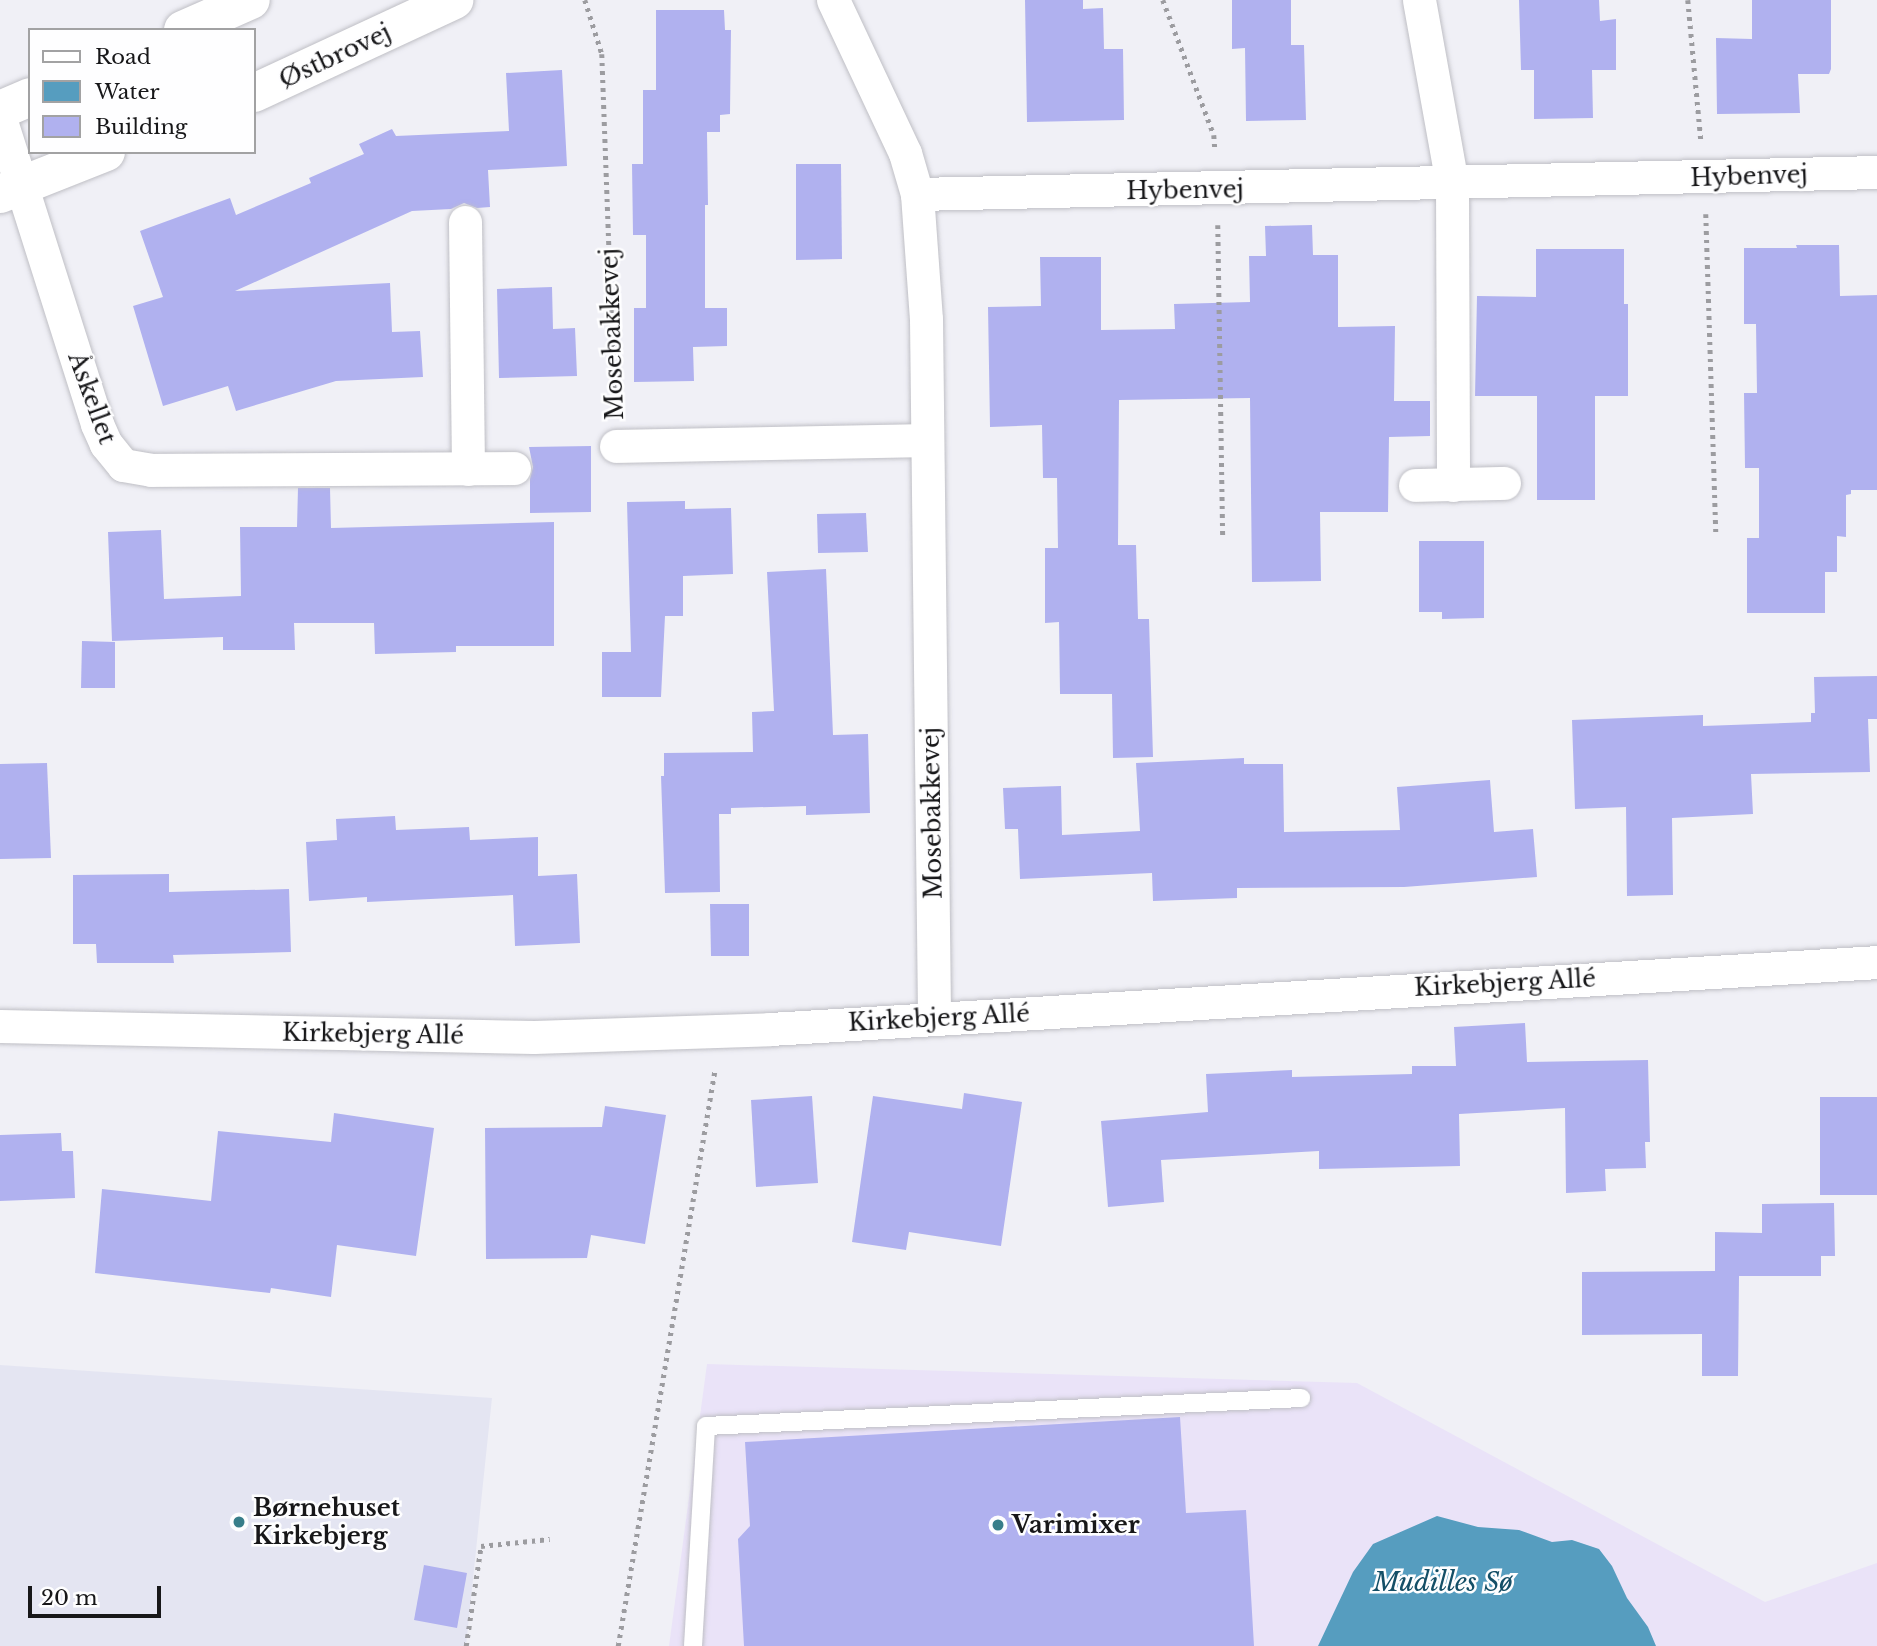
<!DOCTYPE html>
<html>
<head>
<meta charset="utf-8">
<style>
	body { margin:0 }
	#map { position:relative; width:1877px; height:1646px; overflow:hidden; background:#f0f0f6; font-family:"Libre Baskerville",serif }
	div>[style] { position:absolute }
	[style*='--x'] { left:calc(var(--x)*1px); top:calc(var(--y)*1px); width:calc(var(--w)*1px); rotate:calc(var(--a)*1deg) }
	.industrial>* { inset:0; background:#eae3f8 }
	.built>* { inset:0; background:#e4e5f2 }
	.water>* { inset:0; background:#569dbf }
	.building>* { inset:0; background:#b0b1ef }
	.path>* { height:4.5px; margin-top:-2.25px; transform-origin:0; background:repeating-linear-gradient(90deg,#9c9ca0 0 3.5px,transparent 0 8.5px) }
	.roads { filter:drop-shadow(0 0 2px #bfbfc5) drop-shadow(0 0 2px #bfbfc5) }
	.service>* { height:18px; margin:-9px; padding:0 9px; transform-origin:9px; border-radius:9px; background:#fff }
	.minor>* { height:33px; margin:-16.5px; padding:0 16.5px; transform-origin:16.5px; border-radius:16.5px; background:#fff }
	.tertiary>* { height:38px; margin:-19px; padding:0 19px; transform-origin:19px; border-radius:19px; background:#fff }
	.dots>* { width:19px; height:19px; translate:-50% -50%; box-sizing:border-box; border:4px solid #fefeff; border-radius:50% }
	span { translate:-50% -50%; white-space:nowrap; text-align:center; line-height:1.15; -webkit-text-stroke:5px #fefeff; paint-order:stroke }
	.street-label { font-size:24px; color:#171719 }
	.poi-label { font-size:24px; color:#171719; font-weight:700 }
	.left { translate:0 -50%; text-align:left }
	.water-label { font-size:26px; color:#144f67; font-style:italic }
	.legend { position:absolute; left:28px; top:28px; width:228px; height:126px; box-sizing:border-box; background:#fefeff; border:2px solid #a2a2a3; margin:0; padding:9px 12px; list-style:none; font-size:21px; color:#171719 }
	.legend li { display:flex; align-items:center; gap:14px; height:35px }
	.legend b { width:35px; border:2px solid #a2a2a3 }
	.scale { position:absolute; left:28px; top:1586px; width:133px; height:32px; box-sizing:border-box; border:4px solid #171719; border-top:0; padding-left:9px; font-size:21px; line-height:24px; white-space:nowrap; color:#171719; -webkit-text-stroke:5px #fefeff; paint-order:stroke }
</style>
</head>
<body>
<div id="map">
	<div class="industrial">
		<div style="clip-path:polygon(707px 1364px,1357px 1383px,1765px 1602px,1877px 1563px,1877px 1646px,669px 1646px)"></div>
	</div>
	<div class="built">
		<div style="clip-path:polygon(0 1365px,492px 1398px,466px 1646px,0 1646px)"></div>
	</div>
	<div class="water">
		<div style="clip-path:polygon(1437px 1516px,1478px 1527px,1519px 1530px,1552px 1542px,1572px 1540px,1599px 1549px,1612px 1566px,1627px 1598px,1648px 1627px,1656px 1646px,1318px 1646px,1353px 1572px,1373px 1544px)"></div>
	</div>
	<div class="building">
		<div style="clip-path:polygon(1025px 0,1083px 0,1083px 9px,1103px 8px,1104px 49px,1123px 49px,1124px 120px,1027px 122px)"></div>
		<div style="clip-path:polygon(1232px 0,1291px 0,1291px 45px,1304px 45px,1306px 120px,1246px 121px,1245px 48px,1232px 49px)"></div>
		<div style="clip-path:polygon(1519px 0,1599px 0,1600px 21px,1616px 19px,1616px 70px,1592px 70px,1593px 118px,1534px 119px,1534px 70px,1521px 70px)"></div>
		<div style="clip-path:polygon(1752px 0,1831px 0,1831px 69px,1829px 74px,1798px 74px,1800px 113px,1717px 114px,1716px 38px,1752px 39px)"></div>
		<div style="clip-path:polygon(656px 10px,724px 10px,725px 30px,731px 30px,730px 114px,720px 115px,720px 132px,707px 132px,708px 205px,705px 205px,705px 308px,727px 308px,727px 346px,693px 347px,694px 381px,634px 382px,634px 308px,646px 308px,646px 235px,633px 235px,632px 164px,643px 164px,643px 90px,656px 90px)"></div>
		<div style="clip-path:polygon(562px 70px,567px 166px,488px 170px,490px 207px,477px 208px,464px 203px,451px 209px,412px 211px,235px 291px,390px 283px,392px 332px,420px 331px,423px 377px,336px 381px,236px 411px,228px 386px,163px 406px,133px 306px,163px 297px,140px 231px,230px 198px,236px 215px,311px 183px,309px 178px,364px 154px,359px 144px,392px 129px,396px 136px,509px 131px,506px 73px)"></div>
		<div style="clip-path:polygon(796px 164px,841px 164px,842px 259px,796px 260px)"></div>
		<div style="clip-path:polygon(1312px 225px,1313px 255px,1338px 255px,1338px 327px,1395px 326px,1394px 401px,1430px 401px,1430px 436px,1389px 437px,1388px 512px,1320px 512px,1321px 581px,1252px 582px,1250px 398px,1119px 400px,1118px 545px,1136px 545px,1138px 619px,1149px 619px,1153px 757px,1113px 758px,1112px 694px,1060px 694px,1059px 622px,1045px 623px,1045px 548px,1058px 548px,1057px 478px,1043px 478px,1042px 425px,990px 427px,988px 307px,1041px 306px,1040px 257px,1101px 257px,1101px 330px,1175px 329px,1174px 304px,1250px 302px,1249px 256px,1266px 256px,1265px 226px)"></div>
		<div style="clip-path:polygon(1796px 245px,1839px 245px,1840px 296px,1877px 295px,1877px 490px,1851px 490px,1851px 494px,1846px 495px,1846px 537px,1837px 536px,1837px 572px,1825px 572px,1825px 613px,1747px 613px,1747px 538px,1759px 538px,1759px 468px,1745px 468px,1744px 393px,1757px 393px,1756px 324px,1744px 324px,1744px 248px,1797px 248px)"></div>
		<div style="clip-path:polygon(1536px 249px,1624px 249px,1624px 304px,1628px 304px,1628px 396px,1595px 396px,1595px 500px,1537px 500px,1537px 396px,1475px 396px,1477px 296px,1536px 297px)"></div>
		<div style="clip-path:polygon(552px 287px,553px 329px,575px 328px,577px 376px,499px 378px,497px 289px)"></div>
		<div style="clip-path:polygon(591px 446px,591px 512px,530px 513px,530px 479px,533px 467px,529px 447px)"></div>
		<div style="clip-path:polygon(298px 488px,330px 488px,331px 528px,554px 522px,554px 646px,456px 646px,456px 652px,375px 654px,374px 623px,294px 623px,295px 650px,223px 650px,223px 637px,112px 641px,108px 532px,161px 530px,164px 599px,241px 596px,240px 527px,297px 527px)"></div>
		<div style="clip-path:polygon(685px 501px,685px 509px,731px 508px,733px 574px,683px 576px,683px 616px,665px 616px,661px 697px,602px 697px,602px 652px,631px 652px,627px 502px)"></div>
		<div style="clip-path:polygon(866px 513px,868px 552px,818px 553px,817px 514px)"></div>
		<div style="clip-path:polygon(1419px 541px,1484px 541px,1484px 618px,1442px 619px,1442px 612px,1419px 612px)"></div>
		<div style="clip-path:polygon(826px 569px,833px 735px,868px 734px,870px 813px,806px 815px,806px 806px,731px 808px,731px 814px,719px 814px,720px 892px,665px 893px,661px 776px,664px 776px,664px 753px,753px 752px,752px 712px,774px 711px,767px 572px)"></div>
		<div style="clip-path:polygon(82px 641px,115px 642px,115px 688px,81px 688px)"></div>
		<div style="clip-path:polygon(1877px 676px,1877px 719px,1868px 719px,1870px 772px,1751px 774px,1753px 814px,1672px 818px,1673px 895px,1627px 896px,1626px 807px,1575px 809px,1572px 720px,1703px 715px,1703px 726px,1811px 722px,1811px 713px,1815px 713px,1814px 677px)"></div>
		<div style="clip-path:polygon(1244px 758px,1244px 764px,1283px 764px,1284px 832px,1400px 830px,1397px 787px,1490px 780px,1494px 832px,1533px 829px,1537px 877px,1404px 887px,1237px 888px,1237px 898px,1153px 901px,1152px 873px,1020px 879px,1018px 829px,1005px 829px,1003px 788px,1061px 786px,1062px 835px,1140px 831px,1136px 763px)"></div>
		<div style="clip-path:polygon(47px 763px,51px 858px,0 859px,0 764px)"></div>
		<div style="clip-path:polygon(395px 816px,396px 830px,469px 827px,470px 840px,538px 837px,538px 876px,577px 874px,580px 943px,515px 946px,513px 895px,367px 902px,367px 897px,309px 901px,306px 842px,337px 840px,336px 819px)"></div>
		<div style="clip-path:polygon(169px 874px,169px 892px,289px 889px,291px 952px,173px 955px,174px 963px,97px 963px,96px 944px,73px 944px,73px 875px)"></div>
		<div style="clip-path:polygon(710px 904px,749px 904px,749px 956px,711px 956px)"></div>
		<div style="clip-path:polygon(1525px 1023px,1527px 1062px,1648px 1060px,1650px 1142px,1645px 1142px,1646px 1168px,1605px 1169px,1606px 1191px,1566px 1193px,1565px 1108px,1459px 1114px,1460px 1166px,1319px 1169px,1319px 1151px,1161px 1160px,1164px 1202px,1108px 1207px,1101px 1121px,1208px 1112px,1206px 1074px,1292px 1070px,1292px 1077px,1412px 1074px,1412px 1066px,1456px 1066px,1454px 1027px)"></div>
		<div style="clip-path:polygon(964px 1093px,1022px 1102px,1001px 1246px,909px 1232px,906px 1250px,852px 1242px,873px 1096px,962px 1109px)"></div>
		<div style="clip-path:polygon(812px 1096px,818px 1183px,756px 1187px,751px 1100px)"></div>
		<div style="clip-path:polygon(1820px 1097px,1877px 1097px,1877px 1195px,1820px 1195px)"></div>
		<div style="clip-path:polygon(605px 1106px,666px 1115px,645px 1244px,591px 1235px,587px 1258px,486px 1259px,485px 1128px,602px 1127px)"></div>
		<div style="clip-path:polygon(334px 1113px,434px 1128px,416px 1256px,337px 1245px,331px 1297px,271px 1288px,270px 1293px,95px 1273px,102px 1189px,211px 1201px,218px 1131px,331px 1142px)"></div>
		<div style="clip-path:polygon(61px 1133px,62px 1151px,73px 1151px,75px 1198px,0 1201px,0 1135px)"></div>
		<div style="clip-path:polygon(1834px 1203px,1835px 1256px,1821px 1256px,1821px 1276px,1739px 1276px,1738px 1376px,1702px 1376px,1702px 1334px,1582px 1335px,1582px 1272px,1715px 1271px,1715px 1232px,1762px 1233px,1762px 1204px)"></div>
		<div style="clip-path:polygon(1180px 1417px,1186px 1513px,1246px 1510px,1254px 1646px,744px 1646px,738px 1539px,750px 1526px,745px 1442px)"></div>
		<div style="clip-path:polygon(424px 1565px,467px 1573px,457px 1628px,414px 1620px)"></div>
	</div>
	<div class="path">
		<div style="--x:585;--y:0;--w:57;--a:72.5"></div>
		<div style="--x:602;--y:54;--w:352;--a:87.9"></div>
		<div style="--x:1163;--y:0;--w:144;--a:69.3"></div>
		<div style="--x:1214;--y:135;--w:15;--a:86"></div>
		<div style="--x:1688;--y:0;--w:140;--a:84.7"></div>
		<div style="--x:1706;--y:214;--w:318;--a:88.2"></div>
		<div style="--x:1218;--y:225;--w:314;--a:89.1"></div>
		<div style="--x:466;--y:1646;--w:101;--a:-81.5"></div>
		<div style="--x:481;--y:1546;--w:69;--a:-5.8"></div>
		<div style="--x:618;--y:1646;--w:585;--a:-80.46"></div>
	</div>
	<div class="roads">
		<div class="service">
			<div style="--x:693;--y:1646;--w:220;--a:-86.6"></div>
			<div style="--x:706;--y:1426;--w:596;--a:-2.69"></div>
		</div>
		<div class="minor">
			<div style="--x:833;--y:0;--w:169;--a:64.8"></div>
			<div style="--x:905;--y:153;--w:43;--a:73.7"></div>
			<div style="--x:917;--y:194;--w:125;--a:85.9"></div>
			<div style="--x:926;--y:319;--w:698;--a:89.34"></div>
			<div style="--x:1419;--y:0;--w:186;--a:79.8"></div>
			<div style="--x:1452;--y:183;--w:302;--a:89.8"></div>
			<div style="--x:0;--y:118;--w:321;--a:72.4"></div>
			<div style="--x:97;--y:424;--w:22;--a:66"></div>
			<div style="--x:106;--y:444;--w:27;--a:51"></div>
			<div style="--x:123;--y:465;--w:28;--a:10"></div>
			<div style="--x:151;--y:470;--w:363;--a:-0.3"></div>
			<div style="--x:917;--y:194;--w:960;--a:-1.31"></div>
			<div style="--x:465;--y:222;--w:247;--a:89.3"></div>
			<div style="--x:616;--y:446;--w:310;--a:-1.1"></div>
			<div style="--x:1415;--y:485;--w:89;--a:-1.3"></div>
			<div style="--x:0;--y:1026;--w:534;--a:1.18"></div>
			<div style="--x:534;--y:1037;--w:236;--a:-1.9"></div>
			<div style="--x:770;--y:1029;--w:1109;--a:-3.46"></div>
		</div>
		<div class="tertiary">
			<div style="--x:183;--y:30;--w:74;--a:-23.8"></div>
			<div style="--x:254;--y:93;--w:221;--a:-24.9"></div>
			<div style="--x:0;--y:110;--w:33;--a:-23"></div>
			<div style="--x:0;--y:194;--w:114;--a:-21.6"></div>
		</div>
	</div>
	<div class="dots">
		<div style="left:239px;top:1522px;background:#387e8a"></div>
		<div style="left:998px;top:1525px;background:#387e8a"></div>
	</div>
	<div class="street-label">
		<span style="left:335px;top:56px;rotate:-25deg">Østbrovej</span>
		<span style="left:1749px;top:176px;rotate:-2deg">Hybenvej</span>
		<span style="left:1185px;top:190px;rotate:-1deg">Hybenvej</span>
		<span style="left:612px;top:334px;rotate:-92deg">Mosebakkevej</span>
		<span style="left:92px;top:398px;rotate:70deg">Åskellet</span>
		<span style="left:932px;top:813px;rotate:-91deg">Mosebakkevej</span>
		<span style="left:1505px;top:983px;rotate:-3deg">Kirkebjerg Allé</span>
		<span style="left:939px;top:1018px;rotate:-3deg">Kirkebjerg Allé</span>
		<span style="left:373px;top:1034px;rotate:1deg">Kirkebjerg Allé</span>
	</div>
	<div class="poi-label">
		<span class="left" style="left:253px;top:1522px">Børnehuset<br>Kirkebjerg</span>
		<span class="left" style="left:1012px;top:1525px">Varimixer</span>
	</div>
	<div class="water-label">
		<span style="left:1443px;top:1583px">Mudilles Sø</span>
	</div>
	<ul class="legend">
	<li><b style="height:9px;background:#fff"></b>Road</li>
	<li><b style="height:19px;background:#569dbf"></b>Water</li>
	<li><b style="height:19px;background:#b0b1ef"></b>Building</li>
	</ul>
	<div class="scale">20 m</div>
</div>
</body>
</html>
